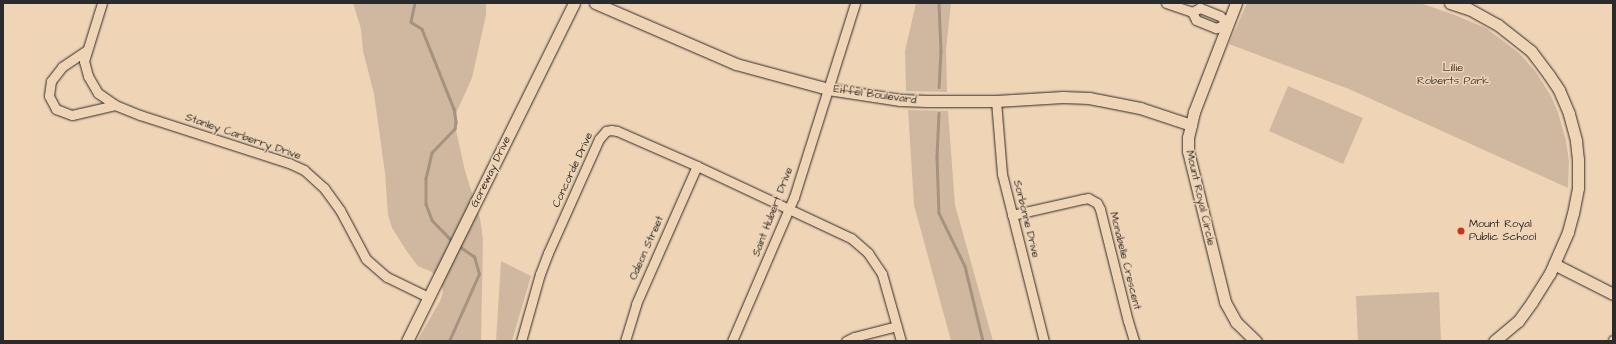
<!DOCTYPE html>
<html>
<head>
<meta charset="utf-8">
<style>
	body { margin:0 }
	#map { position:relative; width:1616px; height:344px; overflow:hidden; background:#f0d4b6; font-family:"Architects Daughter",sans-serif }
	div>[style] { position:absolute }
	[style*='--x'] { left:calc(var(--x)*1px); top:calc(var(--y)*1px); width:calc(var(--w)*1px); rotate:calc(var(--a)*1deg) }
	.green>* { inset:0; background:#d0b8a0 }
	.stream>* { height:2.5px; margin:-1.25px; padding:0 1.25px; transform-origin:1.25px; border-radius:1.25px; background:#a49381 }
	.roads { filter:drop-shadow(0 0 1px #2b2b2b) drop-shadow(0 0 1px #2b2b2b) }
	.minor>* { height:9px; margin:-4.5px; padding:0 4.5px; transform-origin:4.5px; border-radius:4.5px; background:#f0d4b6 }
	.tertiary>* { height:11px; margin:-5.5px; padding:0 5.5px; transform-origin:5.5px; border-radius:5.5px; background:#f0d4b6 }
	.dots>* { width:11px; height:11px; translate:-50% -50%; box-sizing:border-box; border:2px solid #f0d4b6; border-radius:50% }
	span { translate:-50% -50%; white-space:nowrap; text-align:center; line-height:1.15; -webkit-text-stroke:3px #f0d4b6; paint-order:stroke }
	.park-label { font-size:11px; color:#44403d }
	.street-label { font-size:11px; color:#2b2b2b }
	.poi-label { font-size:11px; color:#2b2b2b }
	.left { translate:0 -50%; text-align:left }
	.frame { position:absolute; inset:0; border:4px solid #2b2b2b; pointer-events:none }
</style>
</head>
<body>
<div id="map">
	<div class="green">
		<div style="clip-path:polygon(353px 3px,486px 3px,486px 15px,472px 78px,457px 111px,456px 130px,465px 171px,480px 218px,483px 239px,481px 341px,417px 341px,440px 301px,443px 292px,441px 283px,432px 272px,418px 266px,408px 253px,392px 228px,388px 215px,385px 173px,374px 94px,363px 51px,361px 29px)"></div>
		<div style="clip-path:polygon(916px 3px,951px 3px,946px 50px,947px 92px,906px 91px,905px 51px)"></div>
		<div style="clip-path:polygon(1247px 3px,1420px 3px,1455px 15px,1486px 28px,1519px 53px,1536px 72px,1551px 96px,1558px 112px,1566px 141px,1569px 161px,1568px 188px,1349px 89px,1229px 44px)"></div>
		<div style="clip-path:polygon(1288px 86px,1363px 118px,1343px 164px,1269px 131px)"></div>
		<div style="clip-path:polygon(908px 110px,948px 111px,955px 205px,993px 341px,951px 341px,914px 205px)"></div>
		<div style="clip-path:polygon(501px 261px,531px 276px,512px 341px,496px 341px)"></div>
		<div style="clip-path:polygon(1439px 292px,1441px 341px,1358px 341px,1356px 296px)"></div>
	</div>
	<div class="stream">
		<div style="--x:415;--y:3;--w:19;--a:102"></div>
		<div style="--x:411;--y:22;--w:13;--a:32"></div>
		<div style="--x:422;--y:29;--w:86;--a:68.2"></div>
		<div style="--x:454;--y:109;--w:13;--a:81"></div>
		<div style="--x:456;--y:122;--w:7;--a:98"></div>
		<div style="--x:455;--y:129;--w:33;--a:134"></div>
		<div style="--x:432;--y:153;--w:26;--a:103"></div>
		<div style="--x:426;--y:178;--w:26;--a:90"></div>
		<div style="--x:426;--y:204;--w:17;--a:69"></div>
		<div style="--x:432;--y:220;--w:30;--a:46"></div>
		<div style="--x:939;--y:3;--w:48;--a:87.6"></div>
		<div style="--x:941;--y:51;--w:36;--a:93"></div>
		<div style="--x:939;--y:113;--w:44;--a:92.6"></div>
		<div style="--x:937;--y:157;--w:56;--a:88"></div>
		<div style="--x:939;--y:213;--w:59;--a:63.9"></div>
		<div style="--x:965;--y:266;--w:77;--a:76.5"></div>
		<div style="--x:449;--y:341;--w:73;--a:-65.9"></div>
		<div style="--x:479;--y:274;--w:18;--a:-106"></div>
		<div style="--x:474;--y:257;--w:21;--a:-145"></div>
	</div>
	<div class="roads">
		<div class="minor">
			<div style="--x:102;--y:3;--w:61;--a:107.2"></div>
			<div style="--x:84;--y:61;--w:16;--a:75"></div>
			<div style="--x:88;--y:76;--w:20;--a:60"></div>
			<div style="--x:98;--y:93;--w:21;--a:35"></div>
			<div style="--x:115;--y:105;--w:27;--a:22"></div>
			<div style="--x:140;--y:115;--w:157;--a:17.9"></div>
			<div style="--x:289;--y:163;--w:17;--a:25"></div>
			<div style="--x:304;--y:170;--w:27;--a:42"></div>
			<div style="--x:324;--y:188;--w:27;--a:54"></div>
			<div style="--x:340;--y:210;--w:55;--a:62"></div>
			<div style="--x:366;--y:259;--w:28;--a:41"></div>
			<div style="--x:387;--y:277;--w:46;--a:26"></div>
			<div style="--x:1166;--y:3;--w:28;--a:19"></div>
			<div style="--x:1192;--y:12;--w:9;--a:63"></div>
			<div style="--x:1196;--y:20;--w:22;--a:22"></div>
			<div style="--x:1216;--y:28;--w:12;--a:-24"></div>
			<div style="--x:1227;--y:23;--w:10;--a:-135"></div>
			<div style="--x:1220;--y:16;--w:22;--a:-158"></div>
			<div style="--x:1200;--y:8;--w:9;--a:153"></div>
			<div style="--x:87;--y:50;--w:30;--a:146"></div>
			<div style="--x:62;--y:67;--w:18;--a:128"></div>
			<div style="--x:51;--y:81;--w:15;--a:98"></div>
			<div style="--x:49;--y:96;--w:15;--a:62"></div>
			<div style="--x:56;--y:109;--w:17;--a:21"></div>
			<div style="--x:72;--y:115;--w:44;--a:-13.1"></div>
			<div style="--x:996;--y:101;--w:73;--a:85.3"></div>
			<div style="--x:1002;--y:174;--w:172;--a:75.9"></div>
			<div style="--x:1012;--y:215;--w:73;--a:-12.7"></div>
			<div style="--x:1083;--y:199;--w:5;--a:-11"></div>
			<div style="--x:1088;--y:198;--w:10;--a:29"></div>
			<div style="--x:1097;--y:203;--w:7;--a:63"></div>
			<div style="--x:1100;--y:209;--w:115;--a:76"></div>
			<div style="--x:1128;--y:321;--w:21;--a:73"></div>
			<div style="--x:521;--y:341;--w:70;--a:-74.2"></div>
			<div style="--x:540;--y:274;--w:22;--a:-69"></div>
			<div style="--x:548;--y:253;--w:125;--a:-65.9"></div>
			<div style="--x:599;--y:139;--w:11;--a:-49"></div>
			<div style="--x:606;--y:131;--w:5;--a:-11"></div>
			<div style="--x:611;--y:130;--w:6;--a:9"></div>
			<div style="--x:617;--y:131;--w:87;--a:23.6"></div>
			<div style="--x:697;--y:166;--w:170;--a:25.1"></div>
			<div style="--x:851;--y:238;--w:23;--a:41"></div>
			<div style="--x:868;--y:253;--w:25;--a:56"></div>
			<div style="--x:882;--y:274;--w:70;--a:74.2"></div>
			<div style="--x:625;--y:341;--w:39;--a:-73"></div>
			<div style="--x:636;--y:304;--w:151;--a:-66.2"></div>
			<div style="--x:732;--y:341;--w:157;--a:-66.7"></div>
			<div style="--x:794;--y:197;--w:203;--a:-72.5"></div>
			<div style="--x:846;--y:341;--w:9;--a:-27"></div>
			<div style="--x:854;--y:337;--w:44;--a:-14.3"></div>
			<div style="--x:1613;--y:341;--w:1;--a:-90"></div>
		</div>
		<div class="tertiary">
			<div style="--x:595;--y:3;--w:154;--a:23.4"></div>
			<div style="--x:736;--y:64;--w:95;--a:15.2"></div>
			<div style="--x:828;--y:89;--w:73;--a:8.7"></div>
			<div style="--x:900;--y:100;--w:27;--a:2"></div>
			<div style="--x:927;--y:101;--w:69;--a:0"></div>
			<div style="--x:996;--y:101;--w:67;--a:-3.4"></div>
			<div style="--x:1063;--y:97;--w:26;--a:2"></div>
			<div style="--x:1089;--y:98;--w:52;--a:11.1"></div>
			<div style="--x:1140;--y:108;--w:54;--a:18.4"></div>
			<div style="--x:1236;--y:3;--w:117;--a:111.1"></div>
			<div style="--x:1194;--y:112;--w:26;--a:103"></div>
			<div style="--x:1188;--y:137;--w:14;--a:90"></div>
			<div style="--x:1188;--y:151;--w:155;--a:76.2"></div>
			<div style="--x:1225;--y:302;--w:23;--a:61"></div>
			<div style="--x:1236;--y:322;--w:28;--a:44"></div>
			<div style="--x:1450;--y:3;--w:20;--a:18"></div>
			<div style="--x:1469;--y:9;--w:33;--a:29"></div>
			<div style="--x:1498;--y:25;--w:42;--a:38.2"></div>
			<div style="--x:1531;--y:51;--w:30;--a:53"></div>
			<div style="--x:1549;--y:75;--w:18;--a:56"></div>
			<div style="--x:1559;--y:90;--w:26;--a:67"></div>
			<div style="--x:1569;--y:114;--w:28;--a:75"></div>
			<div style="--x:1576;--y:141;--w:18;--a:84"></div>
			<div style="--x:1578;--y:159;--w:29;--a:90"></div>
			<div style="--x:1578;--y:188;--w:25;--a:101"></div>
			<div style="--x:1573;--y:213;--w:20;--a:105"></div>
			<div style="--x:1568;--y:232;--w:45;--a:113.7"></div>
			<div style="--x:1550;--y:273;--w:34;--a:122"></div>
			<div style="--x:1532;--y:302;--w:24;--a:126"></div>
			<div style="--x:1518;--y:321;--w:31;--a:140"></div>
			<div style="--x:1554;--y:264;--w:66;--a:27"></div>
			<div style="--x:407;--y:341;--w:377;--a:-63.7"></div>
		</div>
	</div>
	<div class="dots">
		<div style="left:1461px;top:231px;background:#c8321e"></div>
	</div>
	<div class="park-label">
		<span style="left:1453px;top:75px">Lillie<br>Roberts Park</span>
	</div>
	<div class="street-label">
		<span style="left:875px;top:95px;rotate:8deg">Eiffel Boulevard</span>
		<span style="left:243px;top:137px;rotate:19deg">Stanley Carberry Drive</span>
		<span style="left:573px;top:170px;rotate:-65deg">Concorde Drive</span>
		<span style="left:491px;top:172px;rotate:-64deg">Goreway Drive</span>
		<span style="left:1200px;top:198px;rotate:77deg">Mount Royal Circle</span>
		<span style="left:773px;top:212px;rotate:-69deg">Saint Hubert Drive</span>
		<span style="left:1026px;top:219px;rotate:76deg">Sorbonne Drive</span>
		<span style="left:647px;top:248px;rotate:-66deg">Odeon Street</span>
		<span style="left:1125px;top:261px;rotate:76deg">Monabelle Crescent</span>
	</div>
	<div class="poi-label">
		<span class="left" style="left:1469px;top:231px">Mount Royal<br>Public School</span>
	</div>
	<div class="frame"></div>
</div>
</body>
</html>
